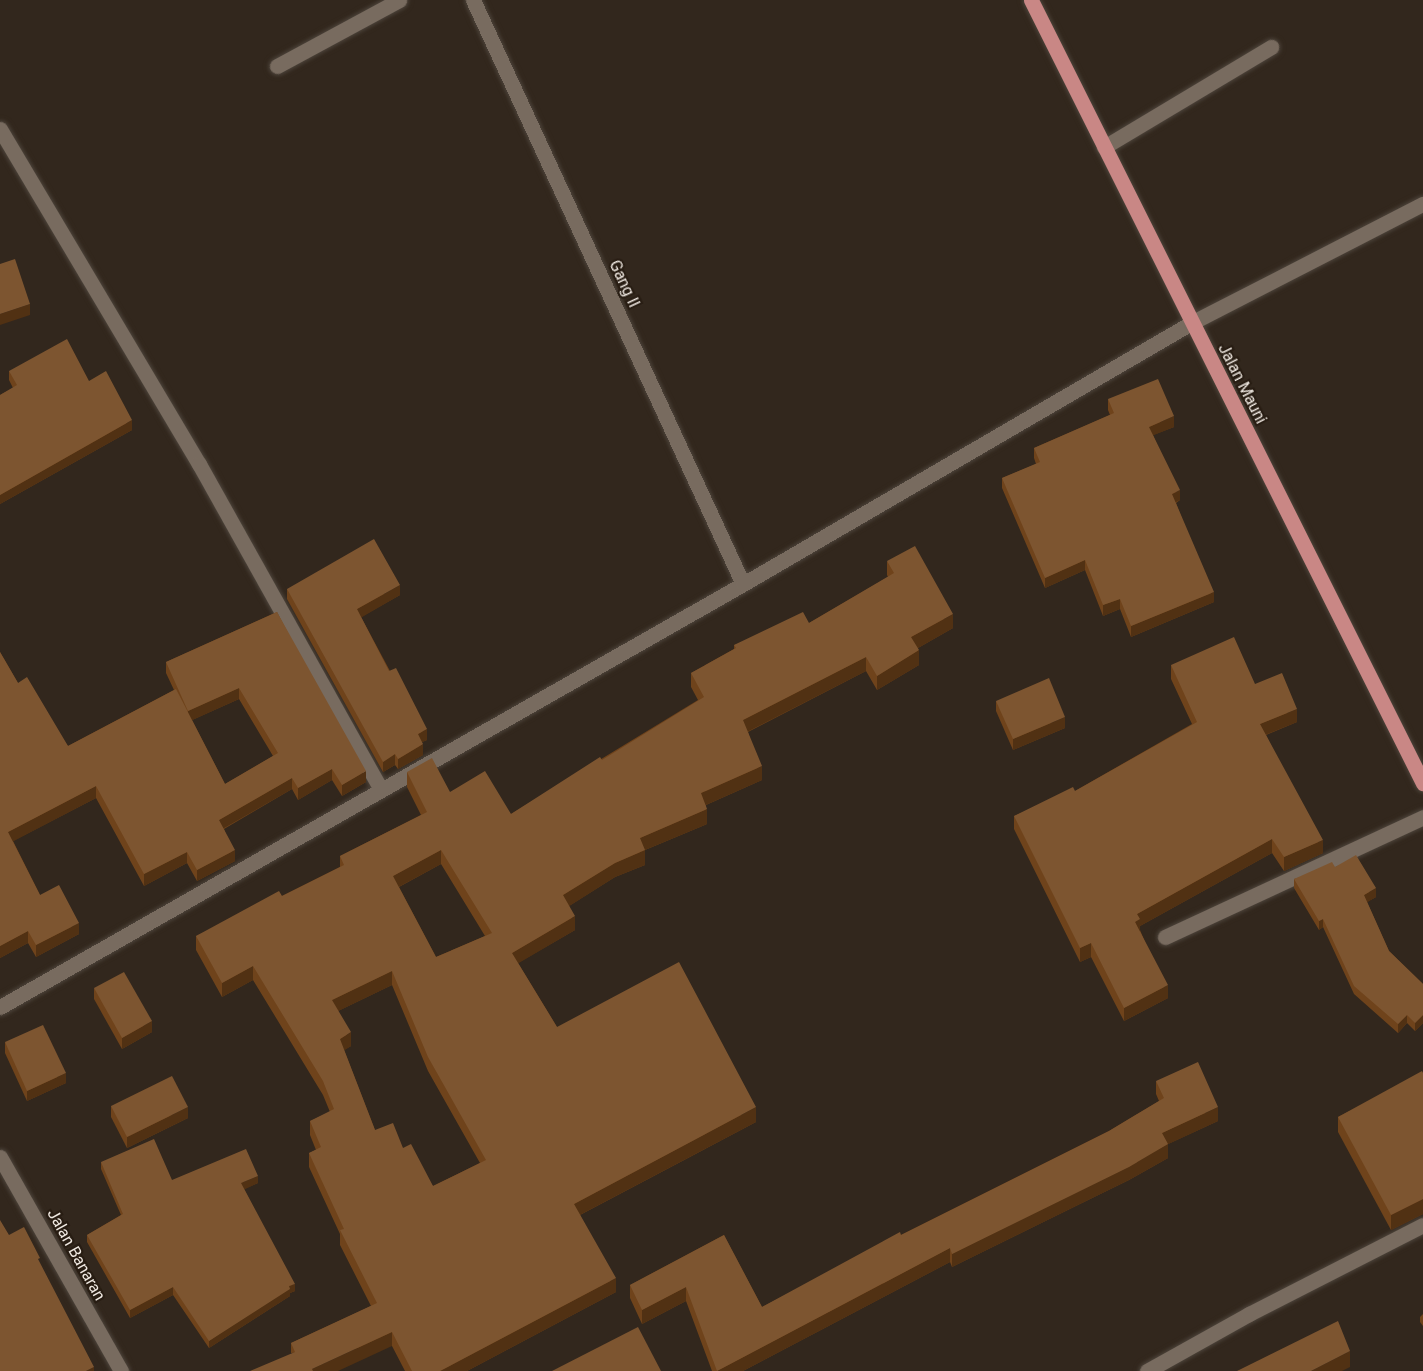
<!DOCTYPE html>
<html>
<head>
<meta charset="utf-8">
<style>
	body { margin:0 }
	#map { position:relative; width:1423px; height:1371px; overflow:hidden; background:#32271d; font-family:Roboto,sans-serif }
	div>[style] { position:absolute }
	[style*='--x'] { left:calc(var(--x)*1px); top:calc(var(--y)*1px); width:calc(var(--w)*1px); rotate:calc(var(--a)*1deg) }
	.roads { filter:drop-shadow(0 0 2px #4d443b) drop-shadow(0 0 2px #4d443b) }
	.minor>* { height:15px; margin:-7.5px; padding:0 7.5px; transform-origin:7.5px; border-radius:7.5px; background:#786b5f }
	.major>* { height:15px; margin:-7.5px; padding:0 7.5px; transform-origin:7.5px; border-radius:7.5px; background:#c98785 }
	.wall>* { inset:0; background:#6f431b }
	.shaded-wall>* { inset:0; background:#513113 }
	.building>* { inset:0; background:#7d5530 }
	span { translate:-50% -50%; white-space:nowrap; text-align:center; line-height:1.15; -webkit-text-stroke:4.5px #281d13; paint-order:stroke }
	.street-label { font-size:16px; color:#f0e9e2 }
</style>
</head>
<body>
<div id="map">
	<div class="roads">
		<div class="minor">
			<div style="--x:473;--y:0;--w:643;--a:65.19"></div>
			<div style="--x:277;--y:66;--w:139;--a:-28.4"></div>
			<div style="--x:0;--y:129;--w:390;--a:59.3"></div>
			<div style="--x:199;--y:464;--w:372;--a:60.8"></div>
			<div style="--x:1104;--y:147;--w:195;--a:-30.9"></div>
			<div style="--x:1165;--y:937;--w:285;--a:-24.9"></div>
			<div style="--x:0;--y:1007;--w:855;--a:-29.65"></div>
			<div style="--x:743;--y:584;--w:518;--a:-30.22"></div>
			<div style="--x:1191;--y:323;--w:261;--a:-27.2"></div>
			<div style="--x:0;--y:1157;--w:246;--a:60.5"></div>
			<div style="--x:1147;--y:1371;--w:117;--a:-29.2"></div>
			<div style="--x:1249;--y:1314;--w:195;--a:-27.1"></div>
		</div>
		<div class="major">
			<div style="--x:1031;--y:0;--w:876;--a:63.41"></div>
		</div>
	</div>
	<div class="wall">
		<div style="clip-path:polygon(9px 371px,89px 381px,132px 430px,0 504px,0 395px,13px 388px,9px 380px)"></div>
		<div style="clip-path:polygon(1108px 399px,1174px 427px,1153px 435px,1180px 500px,1176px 503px,1214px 602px,1131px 637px,1120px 609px,1103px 616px,1085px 570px,1045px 588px,1002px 488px,1002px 478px,1036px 464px,1034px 458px,1034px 448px,1110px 415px,1108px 410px)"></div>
		<div style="clip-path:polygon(evenodd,887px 561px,953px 628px,918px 648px,919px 665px,877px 690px,866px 671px,748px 732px,762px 780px,706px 805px,707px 824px,645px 850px,645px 865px,615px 877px,569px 906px,575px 930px,518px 963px,557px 1027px,756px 1122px,580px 1215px,616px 1292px,467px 1371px,405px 1371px,392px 1346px,291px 1353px,291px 1343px,371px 1306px,340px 1245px,340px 1234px,309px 1167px,309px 1153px,316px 1150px,310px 1135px,310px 1121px,330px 1112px,323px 1095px,253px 980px,222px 997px,196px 950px,196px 936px,282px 896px,340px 867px,340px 856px,421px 815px,407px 787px,407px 772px,450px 792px,511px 814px,698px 700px,691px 687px,691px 673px,734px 649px,734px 645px,809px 623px,888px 577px,887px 575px,887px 561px,441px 864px,485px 936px,436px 957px,399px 887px,441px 864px,887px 561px,392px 985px,428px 1071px,480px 1163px,433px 1186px,403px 1148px,375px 1130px,344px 1050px,351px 1046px,338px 1011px,392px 985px)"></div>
		<div style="clip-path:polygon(287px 589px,400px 595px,361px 617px,427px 740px,422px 742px,423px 755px,398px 769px,395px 765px,383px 772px,287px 599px)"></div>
		<div style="clip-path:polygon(evenodd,277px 612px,366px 782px,342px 796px,332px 780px,298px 800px,292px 789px,224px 829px,235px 861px,197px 881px,187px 863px,144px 886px,96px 798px,13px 841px,40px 895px,79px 934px,36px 957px,28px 943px,0 958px,0 652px,18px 683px,68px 746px,174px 690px,166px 673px,166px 662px,277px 612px,239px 699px,273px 756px,225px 784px,192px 720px,239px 699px)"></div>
		<div style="clip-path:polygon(1171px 665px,1255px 684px,1297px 722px,1266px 735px,1323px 853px,1284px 871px,1272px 853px,1140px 926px,1140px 930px,1168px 998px,1124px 1021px,1091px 957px,1080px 962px,1014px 829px,1014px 816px,1075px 791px,1192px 724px,1171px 679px)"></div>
		<div style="clip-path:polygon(996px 701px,1065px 728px,1013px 750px,996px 711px)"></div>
		<div style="clip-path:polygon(1335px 867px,1376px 897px,1367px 902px,1389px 951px,1423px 984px,1423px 1023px,1415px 1031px,1407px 1023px,1398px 1033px,1354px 994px,1323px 927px,1319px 930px,1294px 888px,1294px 879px)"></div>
		<div style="clip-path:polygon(94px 988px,152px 1032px,122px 1049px,94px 999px)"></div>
		<div style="clip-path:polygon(5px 1042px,66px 1083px,27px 1101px,5px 1053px)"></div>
		<div style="clip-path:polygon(1423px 1073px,1423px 1214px,1391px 1230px,1338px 1132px,1338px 1117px)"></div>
		<div style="clip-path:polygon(1156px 1081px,1218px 1121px,1168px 1144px,1168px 1158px,1129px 1180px,952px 1267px,950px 1262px,743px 1371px,712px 1371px,686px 1301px,642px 1324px,630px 1298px,630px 1285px,724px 1235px,762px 1307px,901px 1235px,1109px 1131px,1159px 1101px,1156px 1094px)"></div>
		<div style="clip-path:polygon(111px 1106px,188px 1118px,127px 1148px,111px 1117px)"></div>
		<div style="clip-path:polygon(101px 1162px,172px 1180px,258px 1183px,244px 1189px,295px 1291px,290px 1293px,290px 1296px,209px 1348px,173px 1295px,130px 1318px,87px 1242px,87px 1235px,121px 1215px,101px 1169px)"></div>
		<div style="clip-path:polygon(1423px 1314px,1423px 1326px,1420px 1322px,1420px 1317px)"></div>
	</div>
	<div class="shaded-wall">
		<div style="clip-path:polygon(30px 304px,30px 315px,0 325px,0 314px)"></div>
		<div style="clip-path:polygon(1174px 416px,1174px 427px,1149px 437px,1149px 427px)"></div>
		<div style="clip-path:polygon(132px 420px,132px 430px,0 504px,0 495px)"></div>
		<div style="clip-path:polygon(1180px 490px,1180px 500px,1172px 504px,1172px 494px)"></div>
		<div style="clip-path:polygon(1085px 560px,1085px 570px,1045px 588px,1045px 578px)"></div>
		<div style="clip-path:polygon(400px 585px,400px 595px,357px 620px,357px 609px)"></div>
		<div style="clip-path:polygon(1214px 592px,1214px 602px,1131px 637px,1131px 626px)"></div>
		<div style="clip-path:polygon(1120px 599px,1120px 609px,1103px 616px,1103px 605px)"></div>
		<div style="clip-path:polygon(953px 614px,953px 628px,911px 652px,911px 637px)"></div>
		<div style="clip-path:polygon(919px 650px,919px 665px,877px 690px,877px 676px)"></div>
		<div style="clip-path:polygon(866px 657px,866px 671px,743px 734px,743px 720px)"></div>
		<div style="clip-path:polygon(239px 688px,239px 699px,188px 722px,188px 711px)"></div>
		<div style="clip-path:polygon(1297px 709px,1297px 722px,1260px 737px,1260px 724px)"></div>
		<div style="clip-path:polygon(1065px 717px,1065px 728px,1013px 750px,1013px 739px)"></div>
		<div style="clip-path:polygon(427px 729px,427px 740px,418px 744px,418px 734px)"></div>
		<div style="clip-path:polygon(423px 744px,423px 755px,398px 769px,398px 759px)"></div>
		<div style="clip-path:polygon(395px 754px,395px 765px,383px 772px,383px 762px)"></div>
		<div style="clip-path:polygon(762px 766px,762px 780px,701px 807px,701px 793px)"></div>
		<div style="clip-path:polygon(332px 769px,332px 780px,298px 800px,298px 788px)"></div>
		<div style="clip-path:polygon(366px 771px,366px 782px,342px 796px,342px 785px)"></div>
		<div style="clip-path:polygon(292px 778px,292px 789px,219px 831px,219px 820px)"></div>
		<div style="clip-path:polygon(96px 786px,96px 798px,8px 844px,8px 832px)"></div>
		<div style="clip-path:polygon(707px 809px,707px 824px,640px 852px,640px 838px)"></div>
		<div style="clip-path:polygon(1272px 839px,1272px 853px,1140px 926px,1140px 933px,1135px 922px,1137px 914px)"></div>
		<div style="clip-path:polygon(1323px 840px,1323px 853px,1284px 871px,1284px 857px)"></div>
		<div style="clip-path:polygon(235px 850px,235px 861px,197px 881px,197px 870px)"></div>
		<div style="clip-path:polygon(441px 850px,441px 864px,393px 890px,393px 876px)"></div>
		<div style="clip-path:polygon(645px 850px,645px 865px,615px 877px,563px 910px,563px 895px,615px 863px)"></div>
		<div style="clip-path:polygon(187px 852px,187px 863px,144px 886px,144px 874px)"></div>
		<div style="clip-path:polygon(1376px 888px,1376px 897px,1364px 904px,1364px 895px)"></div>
		<div style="clip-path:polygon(575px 916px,575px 930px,512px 967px,512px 953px)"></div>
		<div style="clip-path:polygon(1323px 919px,1323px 927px,1319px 930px,1319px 921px)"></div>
		<div style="clip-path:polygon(79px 923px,79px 934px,36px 957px,36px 945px)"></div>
		<div style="clip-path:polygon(28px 931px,28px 943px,0 958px,0 946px)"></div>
		<div style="clip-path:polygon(1091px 943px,1091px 957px,1080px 962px,1080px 948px)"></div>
		<div style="clip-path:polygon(253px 966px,253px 980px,222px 997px,222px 983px)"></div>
		<div style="clip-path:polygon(392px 971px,392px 985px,332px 1014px,332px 1000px)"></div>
		<div style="clip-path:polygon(1168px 985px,1168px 998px,1124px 1021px,1124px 1008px)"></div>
		<div style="clip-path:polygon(1407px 1015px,1407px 1023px,1398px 1033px,1398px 1024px)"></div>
		<div style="clip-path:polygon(1423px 1015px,1423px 1023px,1415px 1031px,1415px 1023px)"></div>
		<div style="clip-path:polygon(152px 1021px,152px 1032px,122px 1049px,122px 1038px)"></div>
		<div style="clip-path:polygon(351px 1032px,351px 1046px,340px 1053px,340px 1039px)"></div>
		<div style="clip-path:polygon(66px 1073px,66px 1083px,27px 1101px,27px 1091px)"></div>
		<div style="clip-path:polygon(188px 1107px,188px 1118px,127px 1148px,127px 1137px)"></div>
		<div style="clip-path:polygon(756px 1107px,756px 1122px,574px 1218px,574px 1204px)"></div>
		<div style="clip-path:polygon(1218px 1107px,1218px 1121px,1162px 1147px,1162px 1133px)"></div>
		<div style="clip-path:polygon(1168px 1144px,1168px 1158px,1129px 1180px,952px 1267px,952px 1254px)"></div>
		<div style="clip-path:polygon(258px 1176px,258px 1183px,241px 1191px,241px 1183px)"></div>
		<div style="clip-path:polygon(1423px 1199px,1423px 1214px,1391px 1230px,1391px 1215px)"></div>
		<div style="clip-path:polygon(950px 1248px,950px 1262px,743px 1371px,717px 1371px)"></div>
		<div style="clip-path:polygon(616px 1278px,616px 1292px,467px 1371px,440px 1371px)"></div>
		<div style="clip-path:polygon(295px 1284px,295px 1291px,290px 1293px,290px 1296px,209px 1348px,209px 1341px,289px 1286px)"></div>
		<div style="clip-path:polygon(173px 1287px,173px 1295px,130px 1318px,130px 1310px)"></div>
		<div style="clip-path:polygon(686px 1287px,686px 1301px,642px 1324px,642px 1310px)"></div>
		<div style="clip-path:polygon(392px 1332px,392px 1346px,338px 1371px,312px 1371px,312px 1369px)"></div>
		<div style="clip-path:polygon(1350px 1351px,1350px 1367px,1342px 1371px,1311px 1371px)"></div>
		<div style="clip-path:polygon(94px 1367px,94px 1371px,86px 1371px)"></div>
	</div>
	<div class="building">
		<div style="clip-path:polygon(15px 259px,30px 304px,0 314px,0 264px)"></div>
		<div style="clip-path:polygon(67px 339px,89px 381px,106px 371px,132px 420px,0 495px,0 395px,17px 385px,9px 371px)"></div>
		<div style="clip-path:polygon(1158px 379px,1174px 416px,1149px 427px,1180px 490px,1172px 494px,1214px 592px,1131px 626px,1120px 599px,1103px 605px,1085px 560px,1045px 578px,1002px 478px,1040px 462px,1034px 448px,1114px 413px,1108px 399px)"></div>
		<div style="clip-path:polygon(374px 539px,400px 585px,357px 609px,389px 671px,396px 668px,427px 729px,418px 734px,423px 744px,398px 759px,395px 754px,383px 762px,287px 589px)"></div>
		<div style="clip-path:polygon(evenodd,915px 546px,953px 614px,911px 637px,919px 650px,877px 676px,866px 657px,743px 720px,762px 766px,701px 793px,707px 809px,640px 838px,645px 850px,615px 863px,563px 895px,575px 916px,512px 953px,557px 1027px,679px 962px,756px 1107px,574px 1204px,616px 1278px,440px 1371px,412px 1371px,392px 1332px,312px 1369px,313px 1371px,250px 1371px,295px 1352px,291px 1343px,377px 1303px,340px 1230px,344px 1229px,309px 1153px,321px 1147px,310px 1121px,334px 1109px,323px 1081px,253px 966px,222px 983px,196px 936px,279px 891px,282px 896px,344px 865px,340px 856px,427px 812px,407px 772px,432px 758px,450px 792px,485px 771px,511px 814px,600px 757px,602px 760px,704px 697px,691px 673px,736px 648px,734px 645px,803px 612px,809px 623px,894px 573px,887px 561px,915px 546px,441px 850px,492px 933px,436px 957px,393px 876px,441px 850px,915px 546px,392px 971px,428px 1057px,486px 1160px,433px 1186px,411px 1144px,403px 1148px,393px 1123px,375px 1130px,340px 1039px,351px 1032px,332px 1000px,392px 971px)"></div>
		<div style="clip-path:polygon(277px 612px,366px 771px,342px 785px,332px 769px,298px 788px,292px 778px,219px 820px,235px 850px,197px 870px,187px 852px,144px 874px,96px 786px,8px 832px,40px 895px,59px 885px,79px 923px,36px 945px,28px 931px,0 946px,0 652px,18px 683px,27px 677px,68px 746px,176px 689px,225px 784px,278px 753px,239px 688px,188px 711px,166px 662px)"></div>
		<div style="clip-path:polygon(1234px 637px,1255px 684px,1282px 673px,1297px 709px,1260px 724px,1323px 840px,1284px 857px,1272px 839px,1137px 914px,1140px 919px,1135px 922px,1168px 985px,1124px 1008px,1091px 943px,1080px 948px,1014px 816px,1073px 787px,1075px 791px,1197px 722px,1171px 665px)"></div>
		<div style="clip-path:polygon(1049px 678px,1065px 717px,1013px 739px,996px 701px)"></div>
		<div style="clip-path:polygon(1356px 855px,1376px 888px,1364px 895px,1389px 951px,1423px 984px,1423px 1015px,1415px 1023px,1407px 1015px,1398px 1024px,1354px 986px,1323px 919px,1319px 921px,1294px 879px,1332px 862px,1335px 867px)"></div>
		<div style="clip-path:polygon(124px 972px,152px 1021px,122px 1038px,94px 988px)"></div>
		<div style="clip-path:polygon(43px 1025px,66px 1073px,27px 1091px,5px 1042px)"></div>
		<div style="clip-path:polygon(1198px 1062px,1218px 1107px,1162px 1133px,1168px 1144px,1129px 1167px,952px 1254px,950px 1248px,717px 1371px,686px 1287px,642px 1310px,630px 1285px,724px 1235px,762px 1307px,900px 1232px,901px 1235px,1109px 1131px,1164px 1098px,1156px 1081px)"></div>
		<div style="clip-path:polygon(1422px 1071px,1423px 1073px,1423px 1199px,1391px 1215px,1338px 1117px)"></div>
		<div style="clip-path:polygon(172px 1076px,188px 1107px,127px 1137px,111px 1106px)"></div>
		<div style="clip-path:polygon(154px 1139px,172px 1180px,246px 1149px,258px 1176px,241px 1183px,295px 1284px,289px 1286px,290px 1289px,209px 1341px,173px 1287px,130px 1310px,87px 1235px,123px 1214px,101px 1162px)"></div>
		<div style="clip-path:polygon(0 1220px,9px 1235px,24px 1227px,40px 1258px,38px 1259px,94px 1367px,86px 1371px,0 1371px)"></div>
		<div style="clip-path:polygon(1338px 1321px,1350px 1351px,1311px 1371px,1237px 1371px)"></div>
		<div style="clip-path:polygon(638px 1327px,661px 1371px,552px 1371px)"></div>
	</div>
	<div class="street-label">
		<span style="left:624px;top:284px;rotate:65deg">Gang II</span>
		<span style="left:1242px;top:384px;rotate:63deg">Jalan Mauni</span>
		<span style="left:76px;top:1255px;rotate:61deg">Jalan Banaran</span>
	</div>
</div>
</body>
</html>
